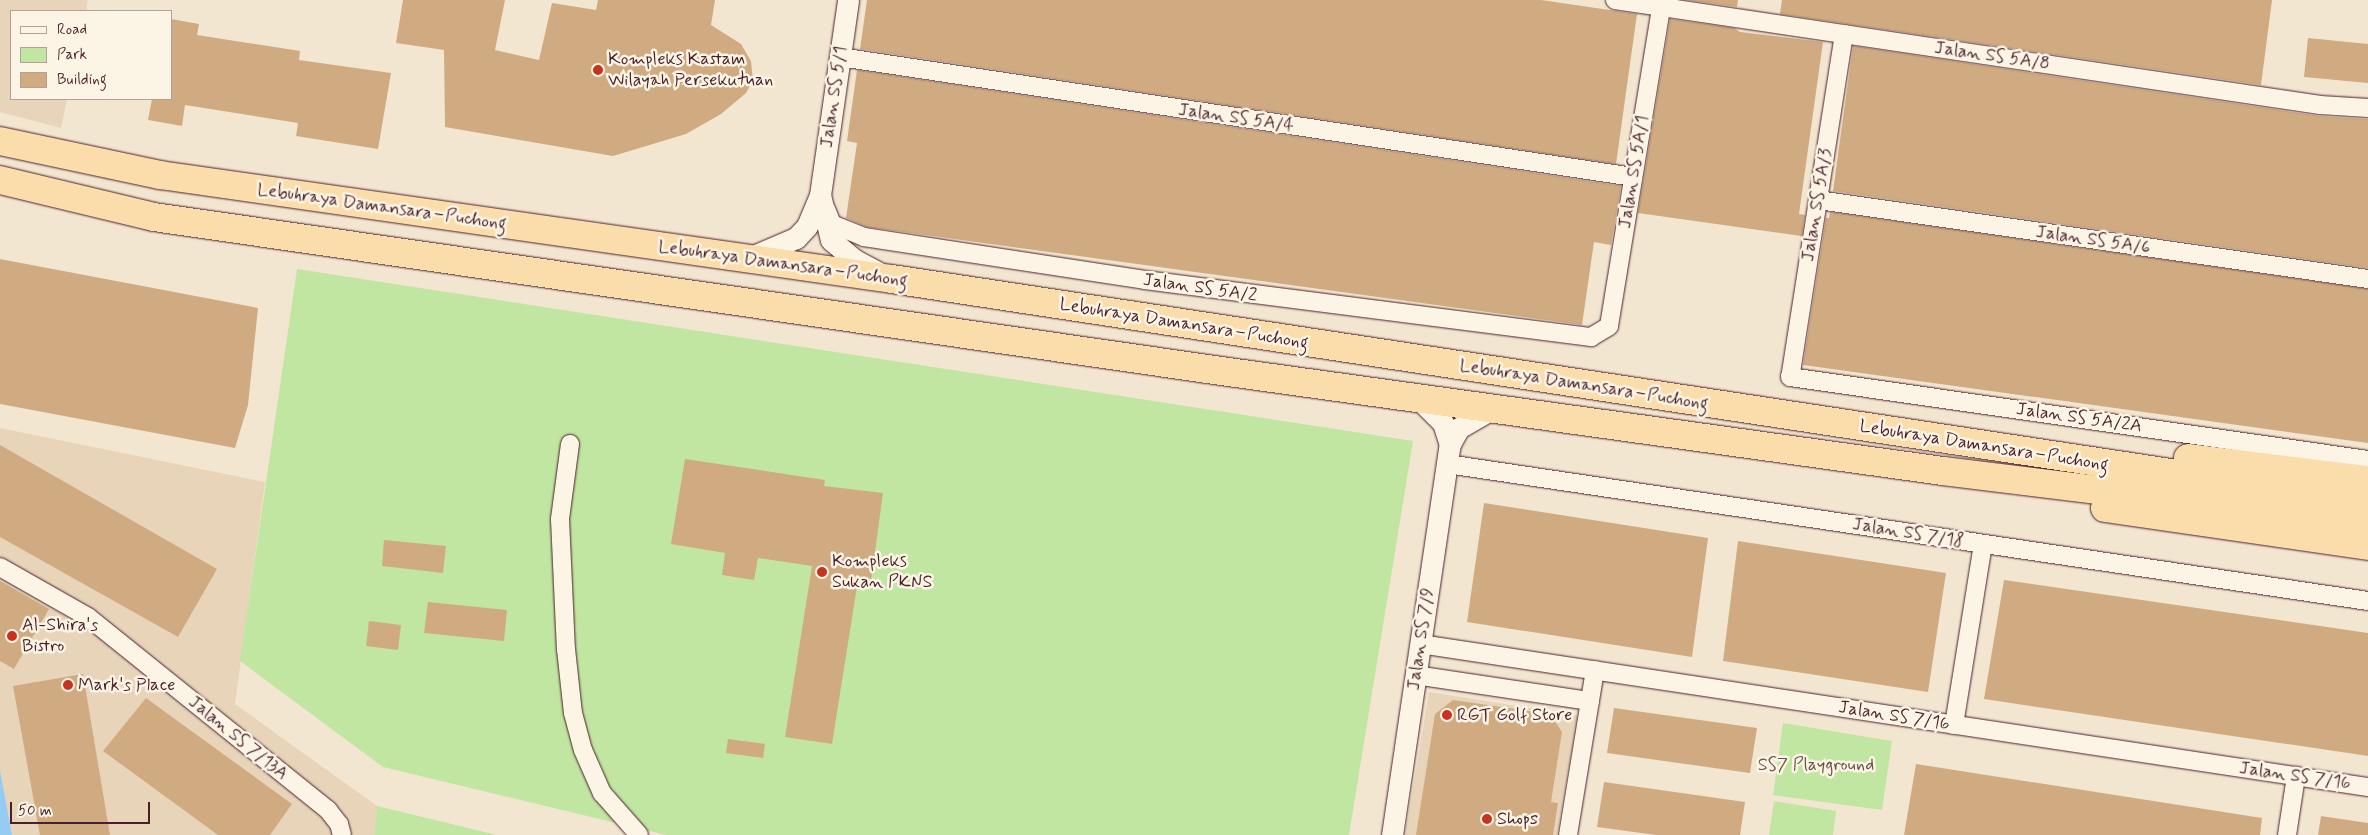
<!DOCTYPE html>
<html>
<head>
<meta charset="utf-8">
<style>
	body { margin:0 }
	#map { position:relative; width:2368px; height:835px; overflow:hidden; background:#f3e6d1; font-family:Mynerve,sans-serif }
	div>[style] { position:absolute }
	[style*='--x'] { left:calc(var(--x)*1px); top:calc(var(--y)*1px); width:calc(var(--w)*1px); rotate:calc(var(--a)*1deg) }
	.built>* { inset:0; background:#e8d4b9 }
	.green>* { inset:0; background:#c1e6a1 }
	.water>* { inset:0; background:#95ccf4 }
	.building>* { inset:0; background:#d0ab82 }
	.roads { filter:drop-shadow(0 0 1px #4a1f2b) drop-shadow(0 0 1px #4a1f2b) }
	.minor>* { height:18px; margin:-9px; padding:0 9px; transform-origin:9px; border-radius:9px; background:#fcf5e5 }
	.tertiary>* { height:21px; margin:-10.5px; padding:0 10.5px; transform-origin:10.5px; border-radius:10.5px; background:#fcf5e5 }
	.motorway>* { height:28px; margin:-14px; padding:0 14px; transform-origin:14px; border-radius:14px; background:#faddab }
	.dots>* { width:14px; height:14px; translate:-50% -50%; box-sizing:border-box; border:2px solid #fcf5e5; border-radius:50% }
	span { translate:-50% -50%; white-space:nowrap; text-align:center; line-height:1.15; -webkit-text-stroke:5px #fcf5e5; paint-order:stroke }
	.street-label { font-size:18px; color:#4a1f2b }
	.poi-label { font-size:18px; color:#4a1f2b }
	.left { translate:0 -50%; text-align:left }
	.park-label { font-size:18px; color:#685148 }
	.legend { position:absolute; left:10px; top:10px; width:162px; height:90px; box-sizing:border-box; background:#fcf5e5; border:1px solid #b59f9b; margin:0; padding:6px 9px; list-style:none; font-size:15px; color:#4a1f2b }
	.legend li { display:flex; align-items:center; gap:10px; height:25px }
	.legend b { width:25px; border:1px solid #b59f9b }
	.scale { position:absolute; left:10px; top:802px; width:140px; height:22px; box-sizing:border-box; border:2px solid #4a1f2b; border-top:0; padding-left:6px; font-size:15px; line-height:18px; white-space:nowrap; color:#4a1f2b; -webkit-text-stroke:4px #fcf5e5; paint-order:stroke }
</style>
</head>
<body>
<div id="map">
	<div class="built">
		<div style="clip-path:polygon(0 0,88px 0,86px 11px,11px 11px,11px 99px,67px 99px,61px 128px,0 112px)"></div>
		<div style="clip-path:polygon(0 428px,265px 482px,235px 704px,377px 806px,374px 835px,12px 835px,0 770px)"></div>
		<div style="clip-path:polygon(1429px 692px,1578px 716px,1557px 835px,1405px 835px)"></div>
	</div>
	<div class="green">
		<div style="clip-path:polygon(297px 269px,1413px 441px,1349px 835px,666px 835px,383px 767px,240px 661px)"></div>
		<div style="clip-path:polygon(1783px 723px,1892px 741px,1882px 810px,1773px 795px)"></div>
		<div style="clip-path:polygon(1774px 801px,1836px 811px,1833px 835px,1769px 835px)"></div>
		<div style="clip-path:polygon(377px 806px,497px 835px,374px 835px)"></div>
	</div>
	<div class="water">
		<div style="clip-path:polygon(0 770px,12px 835px,0 835px)"></div>
	</div>
	<div class="building">
		<div style="clip-path:polygon(403px 0,505px 0,495px 50px,539px 60px,552px 3px,596px 10px,598px 0,715px 0,711px 25px,741px 44px,751px 61px,753px 80px,746px 93px,721px 114px,686px 134px,613px 156px,445px 127px,444px 50px,396px 43px)"></div>
		<div style="clip-path:polygon(867px 0,1541px 0,1637px 14px,1616px 164px,860px 49px)"></div>
		<div style="clip-path:polygon(1687px 0,1738px 0,1737px 7px)"></div>
		<div style="clip-path:polygon(1782px 0,2272px 0,2261px 85px,1780px 14px)"></div>
		<div style="clip-path:polygon(171px 19px,199px 24px,197px 35px,300px 51px,299px 60px,391px 73px,378px 149px,296px 136px,298px 123px,185px 105px,182px 126px,148px 120px,152px 99px,171px 99px)"></div>
		<div style="clip-path:polygon(1670px 19px,1734px 28px,1740px 32px,1823px 42px,1799px 214px,1805px 215px,1802px 236px,1638px 213px)"></div>
		<div style="clip-path:polygon(2308px 38px,2368px 44px,2368px 83px,2304px 77px)"></div>
		<div style="clip-path:polygon(1853px 46px,2319px 116px,2368px 119px,2368px 268px,1833px 191px)"></div>
		<div style="clip-path:polygon(857px 70px,1621px 186px,1611px 245px,1594px 242px,1582px 325px,867px 227px,846px 218px,857px 143px,847px 141px)"></div>
		<div style="clip-path:polygon(1830px 212px,2368px 289px,2368px 443px,1803px 365px,1826px 218px,1829px 218px)"></div>
		<div style="clip-path:polygon(0 259px,258px 308px,248px 405px,235px 448px,0 404px)"></div>
		<div style="clip-path:polygon(0 445px,217px 569px,178px 637px,0 537px)"></div>
		<div style="clip-path:polygon(685px 459px,825px 480px,824px 486px,883px 493px,871px 581px,858px 580px,832px 744px,785px 737px,812px 566px,758px 558px,754px 580px,722px 575px,725px 553px,671px 544px)"></div>
		<div style="clip-path:polygon(1484px 503px,1708px 538px,1692px 657px,1467px 622px)"></div>
		<div style="clip-path:polygon(384px 540px,446px 546px,443px 573px,382px 566px)"></div>
		<div style="clip-path:polygon(1738px 541px,1946px 573px,1928px 692px,1723px 661px)"></div>
		<div style="clip-path:polygon(2004px 580px,2368px 633px,2368px 756px,1984px 699px)"></div>
		<div style="clip-path:polygon(0 581px,49px 609px,14px 669px,0 661px)"></div>
		<div style="clip-path:polygon(428px 602px,507px 610px,504px 641px,424px 633px)"></div>
		<div style="clip-path:polygon(369px 621px,401px 625px,398px 650px,366px 646px)"></div>
		<div style="clip-path:polygon(83px 674px,110px 835px,40px 835px,13px 686px)"></div>
		<div style="clip-path:polygon(146px 698px,292px 804px,270px 835px,218px 835px,103px 751px)"></div>
		<div style="clip-path:polygon(1453px 700px,1550px 714px,1562px 732px,1551px 802px,1558px 803px,1553px 835px,1416px 835px,1435px 714px)"></div>
		<div style="clip-path:polygon(1614px 708px,1757px 728px,1750px 773px,1607px 753px)"></div>
		<div style="clip-path:polygon(728px 739px,765px 744px,763px 758px,726px 753px)"></div>
		<div style="clip-path:polygon(1916px 764px,2262px 818px,2260px 835px,1904px 835px)"></div>
		<div style="clip-path:polygon(1604px 782px,1745px 802px,1740px 835px,1656px 835px,1597px 827px)"></div>
		<div style="clip-path:polygon(2321px 816px,2368px 823px,2368px 835px,2318px 835px)"></div>
	</div>
	<div class="roads">
		<div class="minor">
			<div style="--x:1615;--y:0;--w:713;--a:8.47"></div>
			<div style="--x:2320;--y:105;--w:48;--a:3.6"></div>
			<div style="--x:1844;--y:34;--w:347;--a:98.9"></div>
			<div style="--x:1790;--y:377;--w:584;--a:8.17"></div>
			<div style="--x:840;--y:57;--w:802;--a:8.6"></div>
			<div style="--x:1818;--y:200;--w:556;--a:8.17"></div>
			<div style="--x:826;--y:209;--w:16;--a:68"></div>
			<div style="--x:832;--y:224;--w:35;--a:22"></div>
			<div style="--x:864;--y:237;--w:284;--a:8.7"></div>
			<div style="--x:1145;--y:280;--w:450;--a:7.3"></div>
			<div style="--x:1591;--y:337;--w:21;--a:-31"></div>
			<div style="--x:1609;--y:326;--w:323;--a:-80.7"></div>
			<div style="--x:570;--y:444;--w:76;--a:97.6"></div>
			<div style="--x:560;--y:519;--w:130;--a:87.4"></div>
			<div style="--x:566;--y:649;--w:64;--a:83.8"></div>
			<div style="--x:573;--y:713;--w:38;--a:75"></div>
			<div style="--x:583;--y:750;--w:47;--a:66.2"></div>
			<div style="--x:602;--y:793;--w:56;--a:48.6"></div>
			<div style="--x:1447;--y:464;--w:931;--a:8.46"></div>
			<div style="--x:0;--y:567;--w:101;--a:29.6"></div>
			<div style="--x:88;--y:617;--w:308;--a:38.8"></div>
			<div style="--x:328;--y:810;--w:18;--a:52"></div>
			<div style="--x:339;--y:824;--w:11;--a:75"></div>
			<div style="--x:1420;--y:644;--w:959;--a:8.58"></div>
			<div style="--x:1415;--y:675;--w:177;--a:8.5"></div>
			<div style="--x:1954;--y:725;--w:183;--a:-80.9"></div>
			<div style="--x:1568;--y:835;--w:167;--a:-80.7"></div>
			<div style="--x:2287;--y:835;--w:60;--a:-81.3"></div>
		</div>
		<div class="tertiary">
			<div style="--x:820;--y:195;--w:46;--a:76.3"></div>
			<div style="--x:831;--y:240;--w:31;--a:40"></div>
			<div style="--x:855;--y:260;--w:26;--a:28"></div>
			<div style="--x:749;--y:258;--w:51;--a:-23.1"></div>
			<div style="--x:796;--y:238;--w:16;--a:-47"></div>
			<div style="--x:807;--y:226;--w:34;--a:-67"></div>
			<div style="--x:820;--y:195;--w:197;--a:-81.8"></div>
			<div style="--x:1417;--y:397;--w:37;--a:45"></div>
			<div style="--x:1443;--y:423;--w:22;--a:72"></div>
			<div style="--x:1392;--y:835;--w:395;--a:-81.6"></div>
			<div style="--x:1450;--y:444;--w:18;--a:-61"></div>
			<div style="--x:1459;--y:428;--w:39;--a:-30"></div>
		</div>
		<div class="motorway">
			<div style="--x:0;--y:141;--w:164;--a:12"></div>
			<div style="--x:160;--y:175;--w:739;--a:8.09"></div>
			<div style="--x:892;--y:279;--w:1493;--a:8.63"></div>
			<div style="--x:0;--y:180;--w:158;--a:13.5"></div>
			<div style="--x:154;--y:217;--w:1064;--a:8.21"></div>
			<div style="--x:1207;--y:369;--w:743;--a:7.89"></div>
			<div style="--x:1943;--y:471;--w:428;--a:7"></div>
			<div style="--x:2188;--y:458;--w:181;--a:7"></div>
			<div style="--x:2105;--y:508;--w:266;--a:8.2"></div>
		</div>
	</div>
	<div class="dots">
		<div style="left:598px;top:70px;background:#c8321e"></div>
		<div style="left:822px;top:572px;background:#c8321e"></div>
		<div style="left:12px;top:636px;background:#c8321e"></div>
		<div style="left:68px;top:685px;background:#c8321e"></div>
		<div style="left:1447px;top:715px;background:#c8321e"></div>
		<div style="left:1487px;top:819px;background:#c8321e"></div>
	</div>
	<div class="street-label">
		<span style="left:1992px;top:56px;rotate:8deg">Jalan SS 5A/8</span>
		<span style="left:834px;top:97px;rotate:-82deg">Jalan SS 5/1</span>
		<span style="left:1236px;top:118px;rotate:8deg">Jalan SS 5A/4</span>
		<span style="left:1634px;top:172px;rotate:-81deg">Jalan SS 5A/1</span>
		<span style="left:1817px;top:205px;rotate:-81deg">Jalan SS 5A/3</span>
		<span style="left:382px;top:207px;rotate:8deg">Lebuhraya Damansara–Puchong</span>
		<span style="left:2093px;top:240px;rotate:8deg">Jalan SS 5A/6</span>
		<span style="left:783px;top:264px;rotate:8deg">Lebuhraya Damansara–Puchong</span>
		<span style="left:1200px;top:288px;rotate:8deg">Jalan SS 5A/2</span>
		<span style="left:1184px;top:324px;rotate:9deg">Lebuhraya Damansara–Puchong</span>
		<span style="left:1584px;top:385px;rotate:9deg">Lebuhraya Damansara–Puchong</span>
		<span style="left:2079px;top:418px;rotate:8deg">Jalan SS 5A/2A</span>
		<span style="left:1984px;top:446px;rotate:9deg">Lebuhraya Damansara–Puchong</span>
		<span style="left:1908px;top:533px;rotate:9deg">Jalan SS 7/18</span>
		<span style="left:1421px;top:639px;rotate:-82deg">Jalan SS 7/9</span>
		<span style="left:1894px;top:716px;rotate:9deg">Jalan SS 7/16</span>
		<span style="left:238px;top:738px;rotate:39deg">Jalan SS 7/13A</span>
		<span style="left:2295px;top:776px;rotate:8deg">Jalan SS 7/16</span>
	</div>
	<div class="poi-label">
		<span class="left" style="left:608px;top:70px">Kompleks Kastam<br>Wilayah Persekutuan</span>
		<span class="left" style="left:832px;top:572px">Kompleks<br>Sukan PKNS</span>
		<span class="left" style="left:22px;top:636px">Al-Shira's<br>Bistro</span>
		<span class="left" style="left:78px;top:685px">Mark's Place</span>
		<span class="left" style="left:1457px;top:715px">RGT Golf Store</span>
		<span class="left" style="left:1497px;top:819px">Shops</span>
	</div>
	<div class="park-label">
		<span style="left:1816px;top:765px">SS7 Playground</span>
	</div>
	<ul class="legend">
	<li><b style="height:6px;background:#fcf5e5"></b>Road</li>
	<li><b style="height:14px;background:#c1e6a1"></b>Park</li>
	<li><b style="height:14px;background:#d0ab82"></b>Building</li>
	</ul>
	<div class="scale">50 m</div>
</div>
</body>
</html>
